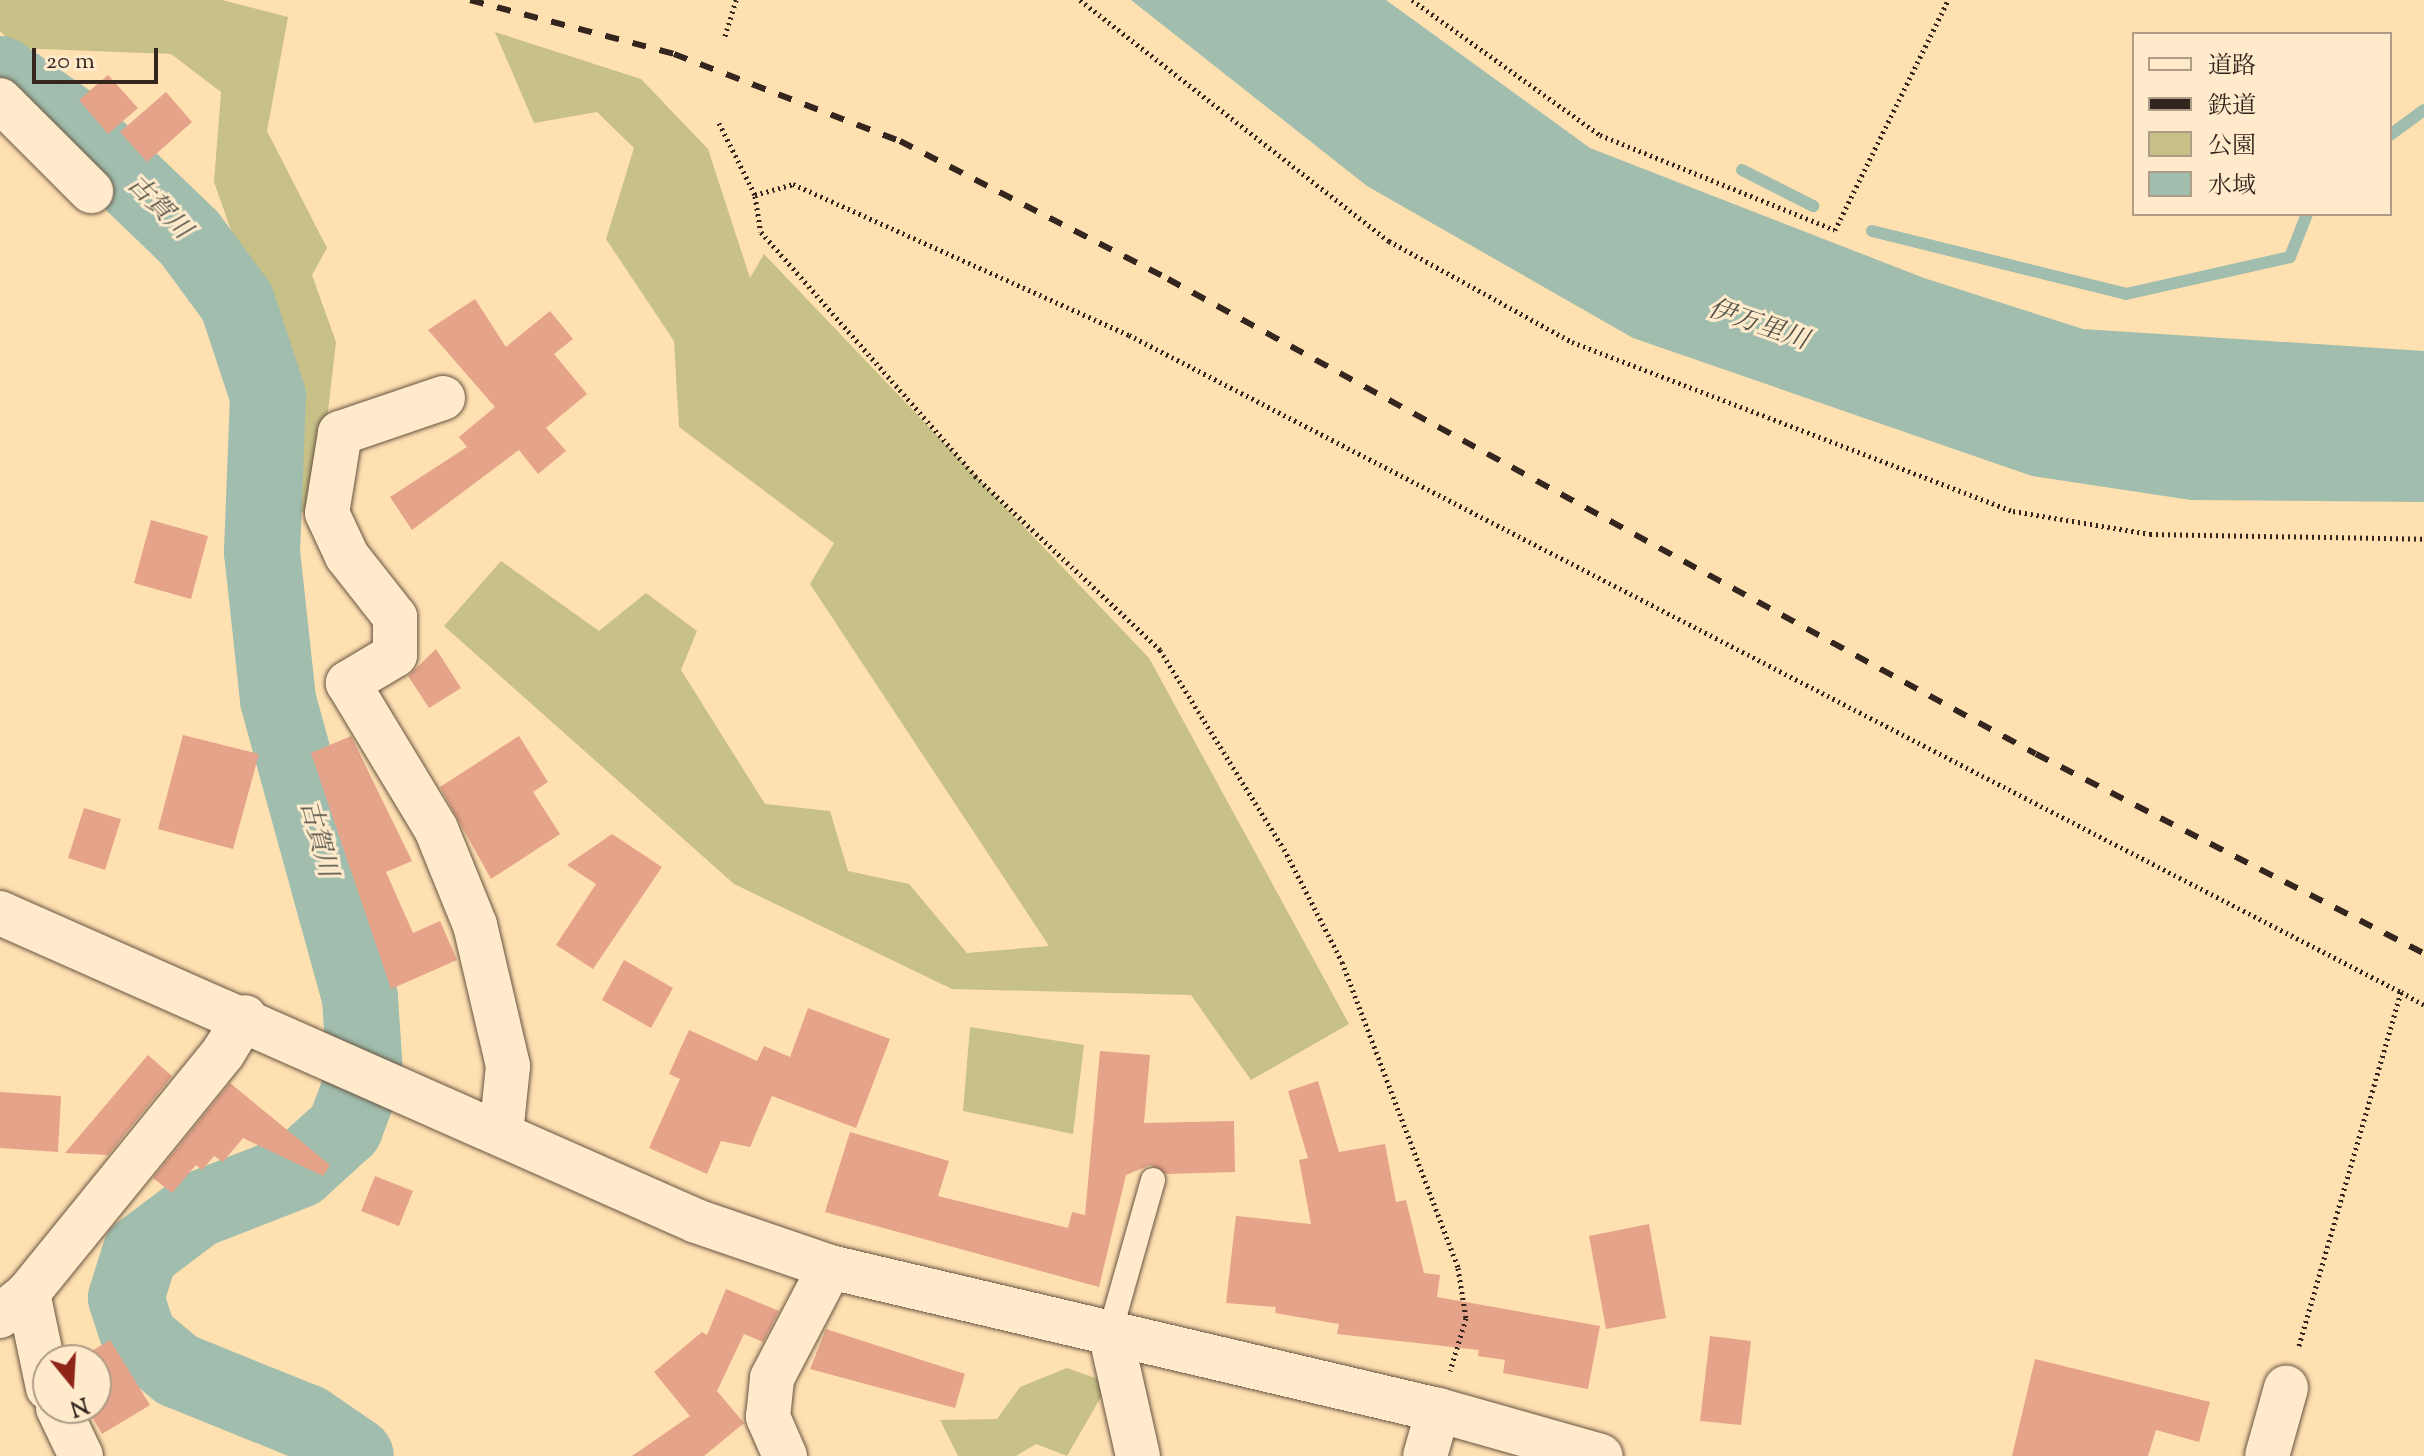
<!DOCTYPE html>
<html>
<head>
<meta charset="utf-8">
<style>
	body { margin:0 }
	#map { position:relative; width:2424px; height:1456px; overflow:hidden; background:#ffe0b1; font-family:"Sorts Mill Goudy","Noto Serif JP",serif }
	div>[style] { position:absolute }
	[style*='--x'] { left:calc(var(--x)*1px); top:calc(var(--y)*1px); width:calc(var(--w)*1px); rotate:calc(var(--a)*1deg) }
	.green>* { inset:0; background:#c7c087 }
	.water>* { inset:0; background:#a0bdad }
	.stream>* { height:12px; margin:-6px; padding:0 6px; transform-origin:6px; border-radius:6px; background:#a0bdad }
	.river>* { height:76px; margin:-38px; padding:0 38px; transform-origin:38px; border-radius:38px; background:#a0bdad }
	.building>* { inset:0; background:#e5a389 }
	.path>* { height:5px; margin-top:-2.5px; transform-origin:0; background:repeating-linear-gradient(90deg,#34251e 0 2px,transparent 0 6px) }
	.roads { filter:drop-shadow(0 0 2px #675443) drop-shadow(0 0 2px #675443) }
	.service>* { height:24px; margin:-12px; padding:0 12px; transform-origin:12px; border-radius:12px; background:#ffebcc }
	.minor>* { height:44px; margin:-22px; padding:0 22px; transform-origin:22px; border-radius:22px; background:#ffebcc }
	.tertiary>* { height:44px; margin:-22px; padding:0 22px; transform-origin:22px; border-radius:22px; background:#ffebcc }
	.rail>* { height:6px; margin-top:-3px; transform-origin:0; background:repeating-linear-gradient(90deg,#34251e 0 14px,transparent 0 28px) }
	span { translate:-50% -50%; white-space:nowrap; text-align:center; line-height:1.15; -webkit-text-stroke:6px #ffebcc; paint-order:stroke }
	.water-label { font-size:26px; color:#545349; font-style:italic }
	.legend { position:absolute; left:2132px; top:32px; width:260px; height:184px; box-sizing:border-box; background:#ffebcc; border:2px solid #ae9c86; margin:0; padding:10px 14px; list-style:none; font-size:24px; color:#34251e }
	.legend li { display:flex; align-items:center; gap:16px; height:40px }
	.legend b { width:40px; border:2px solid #ae9c86 }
	.north { position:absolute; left:32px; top:1344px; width:80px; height:80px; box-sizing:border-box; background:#ffebcc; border:2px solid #ae9c86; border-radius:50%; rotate:162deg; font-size:22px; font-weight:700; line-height:32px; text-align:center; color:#34251e }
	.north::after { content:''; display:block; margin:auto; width:28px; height:36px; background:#8f2418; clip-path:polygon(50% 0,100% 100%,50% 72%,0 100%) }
	.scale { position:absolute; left:32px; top:48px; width:126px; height:36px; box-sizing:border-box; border:4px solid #34251e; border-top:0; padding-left:10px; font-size:24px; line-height:28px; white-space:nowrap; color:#34251e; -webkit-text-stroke:6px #ffebcc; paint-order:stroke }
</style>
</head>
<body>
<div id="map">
	<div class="green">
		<div style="clip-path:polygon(0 0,222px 0,288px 17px,267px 131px,327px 248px,312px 275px,336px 342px,315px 524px,278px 490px,279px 367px,214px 182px,221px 92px,171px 54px,16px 48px,0 31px)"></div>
		<div style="clip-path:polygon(495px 32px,641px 79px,708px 149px,750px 278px,764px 254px,1149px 658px,1349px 1024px,1251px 1080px,1191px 995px,952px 989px,734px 884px,444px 626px,501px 561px,599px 631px,646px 593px,697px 631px,681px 670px,765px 804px,830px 811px,848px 871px,909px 884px,967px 953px,1049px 946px,810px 584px,834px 543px,679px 427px,674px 341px,606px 239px,634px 148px,597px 112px,534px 123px)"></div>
		<div style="clip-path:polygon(970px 1027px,1084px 1045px,1073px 1134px,963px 1111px)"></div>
		<div style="clip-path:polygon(1067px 1368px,1109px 1383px,1067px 1456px,1036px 1444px,1016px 1456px,958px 1456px,940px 1420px,997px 1419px,1020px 1387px)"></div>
	</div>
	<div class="water">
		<div style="clip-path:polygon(1131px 0,1386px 0,1590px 148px,1924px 278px,2083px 329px,2424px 351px,2424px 502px,2191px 500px,2032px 476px,1633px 338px,1367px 186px)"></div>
	</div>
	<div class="stream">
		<div style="--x:2390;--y:135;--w:42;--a:-36.3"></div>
		<div style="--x:1742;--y:170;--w:80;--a:26.9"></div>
		<div style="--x:1872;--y:231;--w:262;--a:13.9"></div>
		<div style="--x:2126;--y:294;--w:168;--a:-12.7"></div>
		<div style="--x:2290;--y:257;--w:46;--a:-68.4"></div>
	</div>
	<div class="river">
		<div style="--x:0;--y:74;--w:85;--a:35"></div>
		<div style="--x:70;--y:123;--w:165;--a:43.8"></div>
		<div style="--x:189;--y:237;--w:81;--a:53.6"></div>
		<div style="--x:237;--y:302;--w:99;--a:71.7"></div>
		<div style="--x:268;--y:396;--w:156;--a:92.2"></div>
		<div style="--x:262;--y:552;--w:149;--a:83.8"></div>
		<div style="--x:278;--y:700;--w:309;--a:74.6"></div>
		<div style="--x:360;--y:998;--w:76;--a:86.2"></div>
		<div style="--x:365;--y:1074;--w:58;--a:110.3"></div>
		<div style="--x:345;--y:1128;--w:62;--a:137.6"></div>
		<div style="--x:299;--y:1170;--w:110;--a:158.6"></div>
		<div style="--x:197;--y:1210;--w:71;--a:143"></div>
		<div style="--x:140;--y:1253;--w:47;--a:107.3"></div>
		<div style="--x:126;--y:1298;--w:42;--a:72"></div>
		<div style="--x:139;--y:1338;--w:50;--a:40.1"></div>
		<div style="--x:177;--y:1370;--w:141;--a:22"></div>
		<div style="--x:308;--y:1423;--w:58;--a:34.5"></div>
	</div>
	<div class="building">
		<div style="clip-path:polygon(108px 75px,138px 108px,108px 134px,79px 100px)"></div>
		<div style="clip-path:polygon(166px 92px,192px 122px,147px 162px,120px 132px)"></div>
		<div style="clip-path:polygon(475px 299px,506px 347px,550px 311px,573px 339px,554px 354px,587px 394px,546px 428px,566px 451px,538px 474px,519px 450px,412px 530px,390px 497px,467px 447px,459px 437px,495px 407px,428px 330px)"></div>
		<div style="clip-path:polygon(151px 520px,208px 536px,191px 599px,134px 583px)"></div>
		<div style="clip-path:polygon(436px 649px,461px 688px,429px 708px,408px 676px)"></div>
		<div style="clip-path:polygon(183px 735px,259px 754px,233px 849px,158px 829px)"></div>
		<div style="clip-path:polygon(351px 736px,412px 861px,386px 872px,413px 933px,440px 921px,457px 960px,391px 989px,311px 753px)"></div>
		<div style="clip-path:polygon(519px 736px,548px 782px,533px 792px,560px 834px,491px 879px,440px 787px)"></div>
		<div style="clip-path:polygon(84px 808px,121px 819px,105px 870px,68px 858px)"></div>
		<div style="clip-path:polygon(612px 834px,662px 867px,593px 969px,556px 945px,596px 884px,567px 865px)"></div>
		<div style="clip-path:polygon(624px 960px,673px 988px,651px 1028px,602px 1000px)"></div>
		<div style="clip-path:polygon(808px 1008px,890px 1039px,856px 1128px,772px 1096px,750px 1147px,721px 1141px,707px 1174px,649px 1148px,680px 1079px,669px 1074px,689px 1030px,757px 1061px,764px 1046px,790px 1057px)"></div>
		<div style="clip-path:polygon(1100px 1051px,1150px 1055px,1144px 1123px,1234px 1121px,1235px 1172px,1166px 1174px,1150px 1165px,1126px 1175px,1099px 1287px,825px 1212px,850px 1132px,949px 1161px,938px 1196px,1068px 1228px,1072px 1212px,1085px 1215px)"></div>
		<div style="clip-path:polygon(148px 1055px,172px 1076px,108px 1155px,65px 1153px)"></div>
		<div style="clip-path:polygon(1318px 1081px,1339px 1152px,1385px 1144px,1396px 1202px,1406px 1200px,1424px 1273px,1440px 1275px,1437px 1297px,1600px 1326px,1588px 1389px,1503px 1373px,1505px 1360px,1478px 1356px,1479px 1350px,1337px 1334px,1339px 1324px,1275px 1313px,1276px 1307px,1226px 1303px,1236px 1216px,1311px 1224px,1299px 1160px,1308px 1158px,1288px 1091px)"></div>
		<div style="clip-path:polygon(230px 1083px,330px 1165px,323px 1176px,243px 1138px,223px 1162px,214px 1156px,202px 1170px,196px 1165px,172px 1193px,153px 1178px)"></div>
		<div style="clip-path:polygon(0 1092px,61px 1096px,58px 1152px,0 1148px)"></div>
		<div style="clip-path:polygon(375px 1176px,413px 1191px,399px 1226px,361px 1211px)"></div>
		<div style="clip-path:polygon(1649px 1224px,1666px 1318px,1606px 1329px,1589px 1236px)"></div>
		<div style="clip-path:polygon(726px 1289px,779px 1311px,763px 1342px,744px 1334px,717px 1391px,744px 1423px,704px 1456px,632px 1456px,690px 1416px,654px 1372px,702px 1332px,707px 1335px)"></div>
		<div style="clip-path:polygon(826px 1329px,965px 1374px,955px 1408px,810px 1369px)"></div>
		<div style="clip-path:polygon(1710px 1336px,1751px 1341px,1741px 1425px,1700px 1421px)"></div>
		<div style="clip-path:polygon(110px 1340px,150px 1405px,102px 1434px,87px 1408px,96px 1408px,96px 1360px,77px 1360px)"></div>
		<div style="clip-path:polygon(2035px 1359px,2210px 1402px,2199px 1442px,2156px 1430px,2148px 1456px,2012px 1456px)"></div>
	</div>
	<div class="path">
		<div style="--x:1080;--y:0;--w:392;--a:38"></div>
		<div style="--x:1389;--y:241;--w:209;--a:28.9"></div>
		<div style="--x:1572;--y:342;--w:472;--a:21"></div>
		<div style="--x:2013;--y:511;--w:139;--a:9.5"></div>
		<div style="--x:2150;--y:534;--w:274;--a:1"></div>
		<div style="--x:1412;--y:0;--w:231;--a:35.7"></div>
		<div style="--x:1600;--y:135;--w:253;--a:22"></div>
		<div style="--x:1835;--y:230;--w:256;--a:-63.8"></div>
		<div style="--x:725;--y:36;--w:38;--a:-73"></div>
		<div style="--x:719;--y:123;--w:80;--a:63.4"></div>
		<div style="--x:755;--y:195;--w:40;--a:-16"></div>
		<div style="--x:793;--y:184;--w:368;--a:24.2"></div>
		<div style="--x:1129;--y:335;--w:1432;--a:27.32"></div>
		<div style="--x:2401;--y:992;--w:371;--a:106.1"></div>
		<div style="--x:755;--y:196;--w:36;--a:81"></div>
		<div style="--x:761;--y:232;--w:325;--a:48.7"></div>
		<div style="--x:975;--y:476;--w:254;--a:43.2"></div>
		<div style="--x:1160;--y:650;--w:234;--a:58.1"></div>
		<div style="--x:1284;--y:849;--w:127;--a:62.8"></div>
		<div style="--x:1342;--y:962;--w:327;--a:69.2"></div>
		<div style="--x:1458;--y:1268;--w:51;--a:80.9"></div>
		<div style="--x:1466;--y:1318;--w:55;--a:106.8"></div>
		<div style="--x:2401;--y:992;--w:26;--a:29"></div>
	</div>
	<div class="roads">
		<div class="service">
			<div style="--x:1110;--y:1332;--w:158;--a:-74.2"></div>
		</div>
		<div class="minor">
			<div style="--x:0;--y:100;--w:129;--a:45"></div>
			<div style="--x:443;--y:398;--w:109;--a:161.2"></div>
			<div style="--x:340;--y:433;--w:81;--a:99.2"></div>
			<div style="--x:327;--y:513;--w:47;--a:65.1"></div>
			<div style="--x:347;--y:556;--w:78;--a:51.8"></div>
			<div style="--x:395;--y:617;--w:38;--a:90"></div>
			<div style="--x:395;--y:655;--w:55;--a:149.2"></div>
			<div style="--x:348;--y:683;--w:170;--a:58.9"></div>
			<div style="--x:436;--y:829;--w:104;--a:67.9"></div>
			<div style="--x:475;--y:925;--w:145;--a:76.8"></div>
			<div style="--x:508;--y:1066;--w:68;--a:95.9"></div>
			<div style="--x:28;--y:1293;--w:97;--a:78.1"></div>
			<div style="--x:0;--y:1316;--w:36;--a:-39"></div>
			<div style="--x:28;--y:1293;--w:309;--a:-50.9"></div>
			<div style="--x:223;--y:1053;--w:42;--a:-58.6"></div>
			<div style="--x:1110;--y:1332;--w:127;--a:77.3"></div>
			<div style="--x:58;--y:1408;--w:53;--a:64.4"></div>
			<div style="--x:785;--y:1456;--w:43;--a:-113.6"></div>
			<div style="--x:768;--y:1417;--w:39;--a:-84"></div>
			<div style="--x:772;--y:1378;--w:125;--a:-62.4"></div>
			<div style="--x:1425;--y:1456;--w:48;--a:-74.2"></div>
			<div style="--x:2267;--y:1456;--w:71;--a:-74.4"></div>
		</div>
		<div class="tertiary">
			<div style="--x:0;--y:913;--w:761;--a:23.87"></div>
			<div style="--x:696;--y:1221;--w:142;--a:18.9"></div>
			<div style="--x:830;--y:1267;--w:625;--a:13.24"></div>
			<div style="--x:1438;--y:1410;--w:169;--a:15.8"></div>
		</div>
	</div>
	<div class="rail">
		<div style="--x:470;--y:0;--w:211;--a:14.8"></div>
		<div style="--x:674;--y:54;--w:242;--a:21.1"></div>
		<div style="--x:900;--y:141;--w:301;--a:27.2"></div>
		<div style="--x:1168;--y:279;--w:989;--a:28.69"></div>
		<div style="--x:2036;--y:754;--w:436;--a:27.2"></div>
	</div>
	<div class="water-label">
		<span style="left:158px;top:208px;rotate:45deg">古賀川</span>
		<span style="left:1758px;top:326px;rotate:19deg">伊万里川</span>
		<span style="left:317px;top:839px;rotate:75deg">古賀川</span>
	</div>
	<ul class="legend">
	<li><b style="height:10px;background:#ffebcc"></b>道路</li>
	<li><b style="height:10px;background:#34251e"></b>鉄道</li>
	<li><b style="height:22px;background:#c7c087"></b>公園</li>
	<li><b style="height:22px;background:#a0bdad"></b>水域</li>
	</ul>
	<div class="north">N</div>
	<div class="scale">20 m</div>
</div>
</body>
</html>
